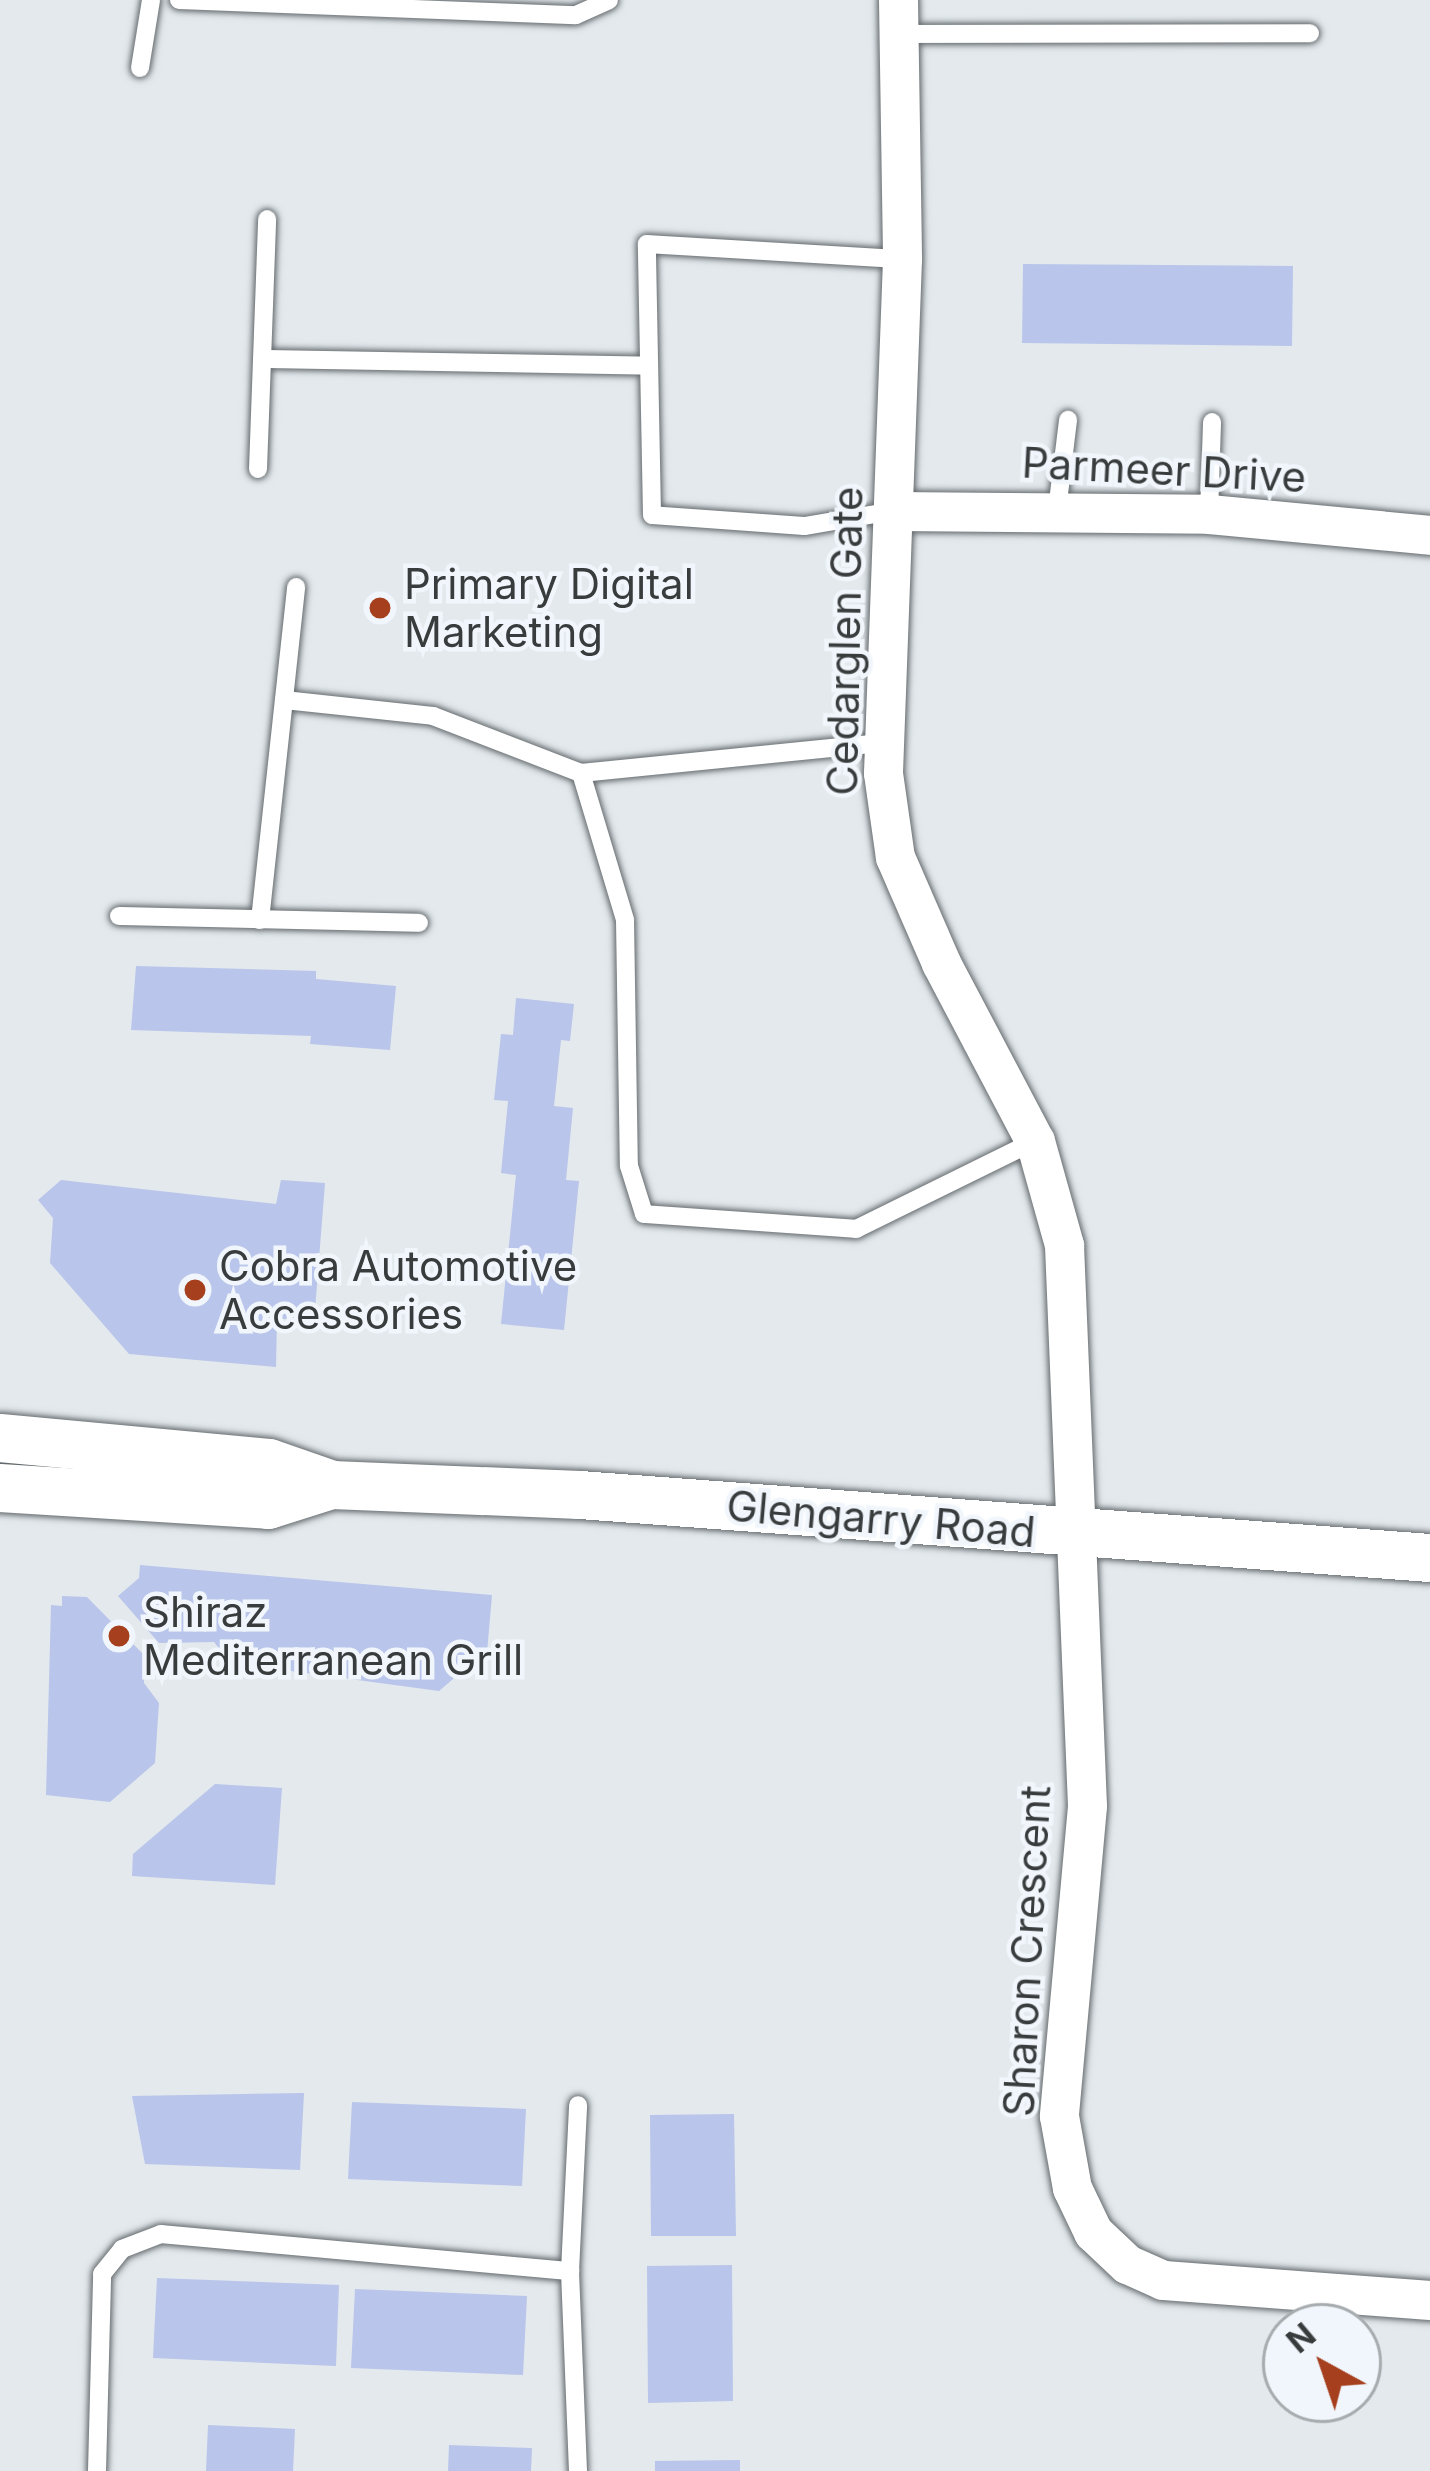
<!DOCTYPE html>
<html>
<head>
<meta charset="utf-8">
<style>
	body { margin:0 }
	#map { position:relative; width:1430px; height:2471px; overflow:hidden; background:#e3e9ed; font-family:Inter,sans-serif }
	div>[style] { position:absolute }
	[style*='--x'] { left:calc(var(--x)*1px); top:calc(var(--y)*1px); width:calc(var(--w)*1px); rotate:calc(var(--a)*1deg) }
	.building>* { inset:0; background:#b9c5ea }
	.roads { filter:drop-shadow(0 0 3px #646a6d) drop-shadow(0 0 3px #646a6d) }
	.service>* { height:18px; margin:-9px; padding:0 9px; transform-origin:9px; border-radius:9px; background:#fff }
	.minor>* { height:39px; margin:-19.5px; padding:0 19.5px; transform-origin:19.5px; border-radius:19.5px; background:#fff }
	.tertiary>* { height:48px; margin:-24px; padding:0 24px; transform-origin:24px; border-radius:24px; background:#fff }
	.dots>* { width:33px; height:33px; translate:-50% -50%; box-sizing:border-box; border:6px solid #f0f6fb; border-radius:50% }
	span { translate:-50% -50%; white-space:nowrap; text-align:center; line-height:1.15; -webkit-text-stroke:9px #f0f6fb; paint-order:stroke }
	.street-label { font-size:42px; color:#393c3d }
	.poi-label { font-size:42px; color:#393c3d }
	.left { translate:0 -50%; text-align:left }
	.north { position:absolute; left:1262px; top:2303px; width:120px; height:120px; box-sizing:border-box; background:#f0f6fb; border:3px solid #a7acaf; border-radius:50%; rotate:320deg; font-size:33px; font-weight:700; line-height:48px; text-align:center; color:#393c3d }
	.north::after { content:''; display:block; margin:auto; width:42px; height:54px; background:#a63f1d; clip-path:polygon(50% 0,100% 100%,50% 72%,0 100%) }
</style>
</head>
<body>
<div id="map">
	<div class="building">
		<div style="clip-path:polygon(1023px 264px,1293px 266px,1292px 346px,1022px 343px)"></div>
		<div style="clip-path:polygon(136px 966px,316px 971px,316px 979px,396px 986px,390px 1050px,310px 1044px,311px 1036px,131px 1030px)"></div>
		<div style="clip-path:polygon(516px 998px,574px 1004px,570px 1041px,561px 1040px,554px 1106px,573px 1108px,566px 1180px,579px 1181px,564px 1330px,501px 1324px,516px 1175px,501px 1173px,508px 1101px,494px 1100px,501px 1034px,513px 1035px)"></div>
		<div style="clip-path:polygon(61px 1180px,276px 1204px,281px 1180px,325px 1183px,314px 1323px,277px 1318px,276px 1367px,129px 1354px,50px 1263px,53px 1218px,38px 1200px)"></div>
		<div style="clip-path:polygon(140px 1565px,492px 1595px,486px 1664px,467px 1667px,439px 1691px,231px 1663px,214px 1642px,159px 1643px,118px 1596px,139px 1578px)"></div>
		<div style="clip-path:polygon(62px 1596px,87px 1597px,144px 1655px,144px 1683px,159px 1703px,155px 1763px,110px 1802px,46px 1795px,51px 1605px,62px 1606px)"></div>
		<div style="clip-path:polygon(215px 1784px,282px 1788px,275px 1885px,132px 1876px,133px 1854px)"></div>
		<div style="clip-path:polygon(304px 2093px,300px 2170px,145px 2164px,132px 2096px)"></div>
		<div style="clip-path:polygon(352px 2102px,526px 2109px,522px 2186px,348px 2179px)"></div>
		<div style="clip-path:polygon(734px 2114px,736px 2236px,651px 2236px,650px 2115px)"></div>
		<div style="clip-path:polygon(732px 2265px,733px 2401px,648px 2403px,647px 2266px)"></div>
		<div style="clip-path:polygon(157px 2278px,339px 2285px,336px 2366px,153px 2358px)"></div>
		<div style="clip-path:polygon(355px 2289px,527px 2296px,523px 2375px,351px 2368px)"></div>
		<div style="clip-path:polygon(208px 2425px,295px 2429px,293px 2471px,206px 2471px)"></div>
		<div style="clip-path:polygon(449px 2445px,532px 2448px,531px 2471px,448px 2471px)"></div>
		<div style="clip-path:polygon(740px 2460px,740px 2471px,655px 2471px,655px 2461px)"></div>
	</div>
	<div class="roads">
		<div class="service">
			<div style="--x:179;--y:0;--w:397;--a:2.2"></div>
			<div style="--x:576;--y:15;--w:36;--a:-24"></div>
			<div style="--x:898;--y:34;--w:412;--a:-0.1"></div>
			<div style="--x:140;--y:68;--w:69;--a:-80.8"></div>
			<div style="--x:262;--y:359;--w:382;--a:1"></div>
			<div style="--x:258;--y:469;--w:250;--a:-87.9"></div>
			<div style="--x:1057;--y:510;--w:91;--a:-83"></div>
			<div style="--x:893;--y:511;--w:90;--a:170.4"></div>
			<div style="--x:804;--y:526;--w:152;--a:-175.9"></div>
			<div style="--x:652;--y:515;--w:271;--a:-91.1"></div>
			<div style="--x:647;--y:244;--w:255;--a:3.4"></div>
			<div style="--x:1209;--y:514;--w:92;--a:-88.1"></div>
			<div style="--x:284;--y:700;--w:150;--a:6.1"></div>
			<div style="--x:433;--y:716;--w:159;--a:21.1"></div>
			<div style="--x:581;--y:773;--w:304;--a:-5.7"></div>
			<div style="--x:581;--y:773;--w:153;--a:73.3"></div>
			<div style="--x:625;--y:920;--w:246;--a:89.1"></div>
			<div style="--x:629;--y:1166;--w:50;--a:72.6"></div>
			<div style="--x:644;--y:1214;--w:213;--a:4"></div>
			<div style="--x:856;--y:1229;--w:199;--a:-26.2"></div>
			<div style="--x:119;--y:916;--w:300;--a:1.3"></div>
			<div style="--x:260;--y:920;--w:335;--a:-83.8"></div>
			<div style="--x:97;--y:2471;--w:197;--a:-88.5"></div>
			<div style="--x:102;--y:2274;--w:32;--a:-51"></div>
			<div style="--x:122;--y:2249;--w:42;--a:-21"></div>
			<div style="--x:161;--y:2234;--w:411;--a:5.2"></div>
			<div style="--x:578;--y:2471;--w:200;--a:-92.3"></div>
			<div style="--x:570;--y:2271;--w:166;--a:-87.2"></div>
		</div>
		<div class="minor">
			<div style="--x:898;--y:0;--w:259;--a:89.1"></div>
			<div style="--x:902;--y:259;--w:514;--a:92.12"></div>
			<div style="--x:883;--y:773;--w:85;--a:81.9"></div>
			<div style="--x:895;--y:857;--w:116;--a:66.5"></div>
			<div style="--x:941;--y:963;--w:201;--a:62.2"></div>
			<div style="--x:1035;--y:1141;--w:108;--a:74.4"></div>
			<div style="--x:1064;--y:1245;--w:561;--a:87.65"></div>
			<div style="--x:1087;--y:1806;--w:311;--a:95.2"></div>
			<div style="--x:1059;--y:2116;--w:73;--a:79.8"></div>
			<div style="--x:1072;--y:2188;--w:49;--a:64.5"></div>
			<div style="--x:1093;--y:2232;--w:47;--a:43.3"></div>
			<div style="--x:1127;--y:2264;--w:39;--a:24"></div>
			<div style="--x:1163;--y:2280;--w:268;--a:4.3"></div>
			<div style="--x:894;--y:511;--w:315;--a:0.5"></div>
			<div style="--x:1209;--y:514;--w:222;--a:5.4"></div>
		</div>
		<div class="tertiary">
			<div style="--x:0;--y:1438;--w:270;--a:5.3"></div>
			<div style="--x:269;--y:1463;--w:67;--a:19.2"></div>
			<div style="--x:332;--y:1485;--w:248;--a:2.3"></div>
			<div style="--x:580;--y:1495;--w:852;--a:4.24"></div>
			<div style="--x:0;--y:1488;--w:269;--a:3.6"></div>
			<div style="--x:268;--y:1505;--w:67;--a:-17.4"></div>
		</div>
	</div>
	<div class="dots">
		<div style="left:380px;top:608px;background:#a63f1d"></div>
		<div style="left:195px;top:1290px;background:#a63f1d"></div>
		<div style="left:119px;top:1636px;background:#a63f1d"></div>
	</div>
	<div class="street-label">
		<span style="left:1164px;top:470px;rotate:3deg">Parmeer Drive</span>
		<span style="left:845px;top:641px;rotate:-89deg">Cedarglen Gate</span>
		<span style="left:881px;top:1519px;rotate:5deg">Glengarry Road</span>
		<span style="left:1027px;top:1951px;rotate:-87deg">Sharon Crescent</span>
	</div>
	<div class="poi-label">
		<span class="left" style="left:404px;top:608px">Primary Digital<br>Marketing</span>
		<span class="left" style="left:219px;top:1290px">Cobra Automotive<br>Accessories</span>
		<span class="left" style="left:143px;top:1636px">Shiraz<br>Mediterranean Grill</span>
	</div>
	<div class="north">N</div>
</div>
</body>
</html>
